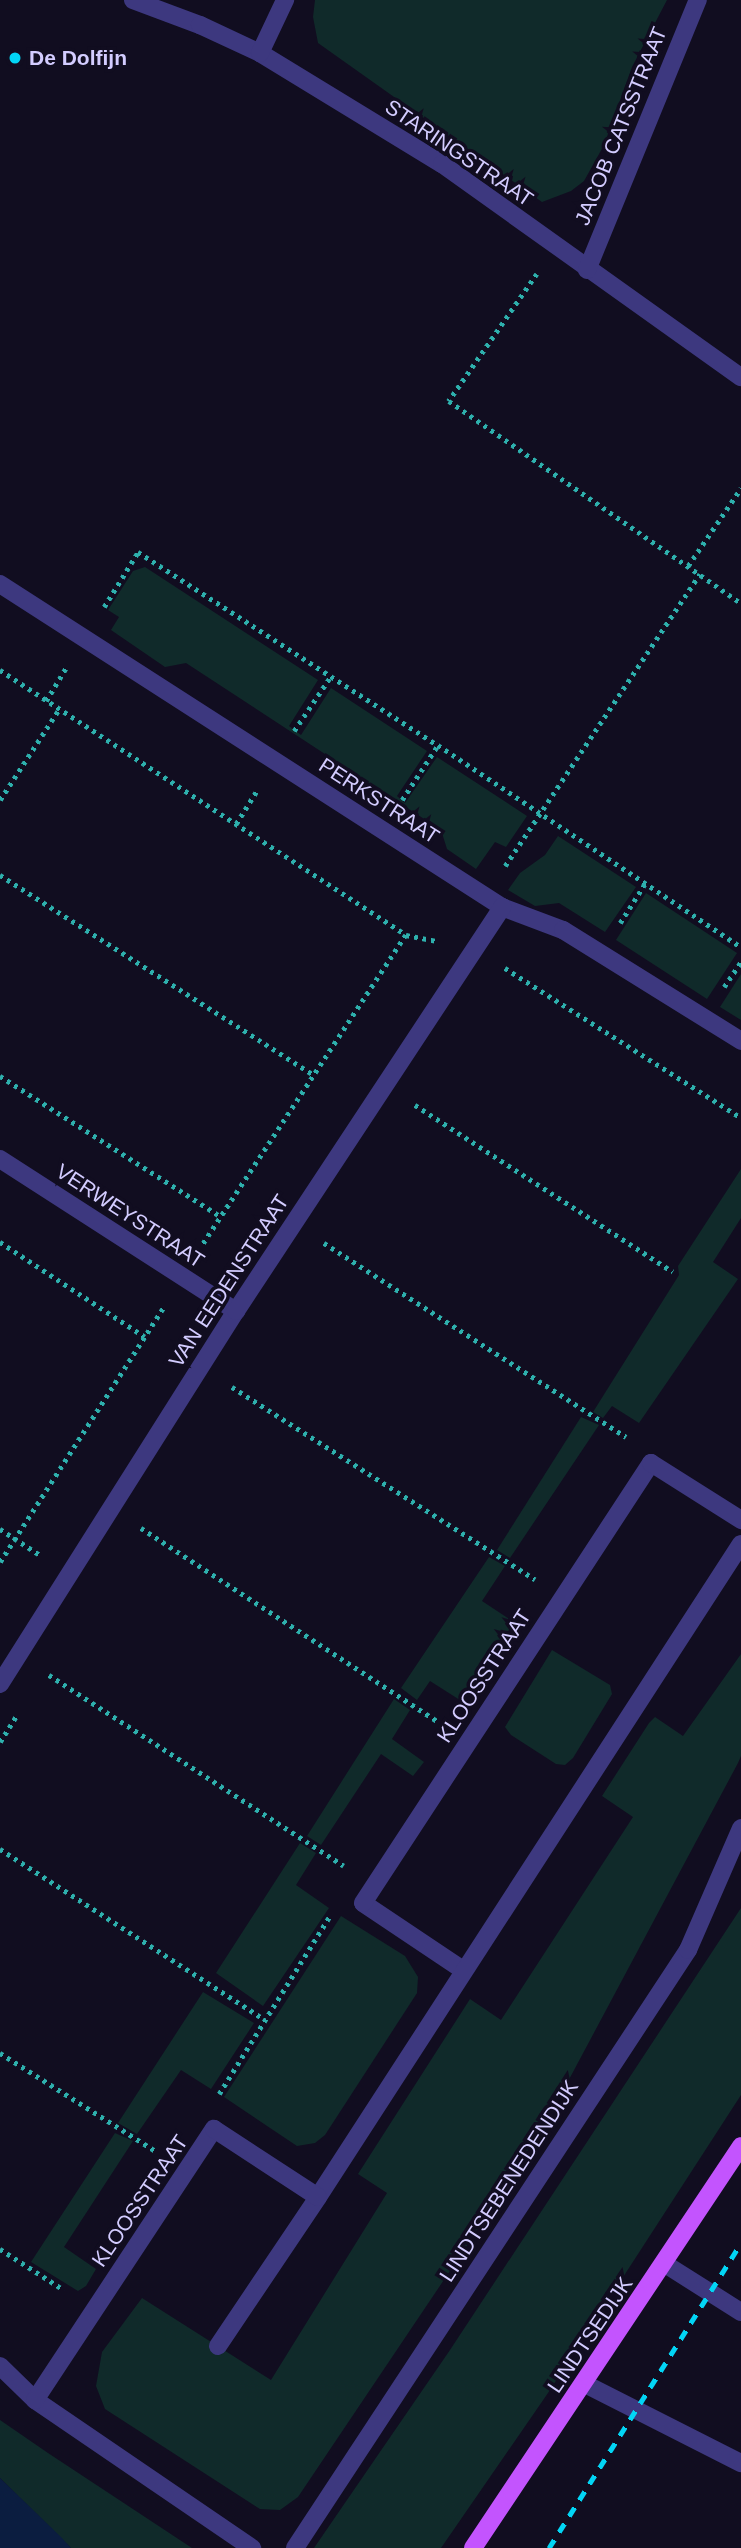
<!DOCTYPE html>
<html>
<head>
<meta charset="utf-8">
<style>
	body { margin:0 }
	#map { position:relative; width:741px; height:2548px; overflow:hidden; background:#110d20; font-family:Arial,sans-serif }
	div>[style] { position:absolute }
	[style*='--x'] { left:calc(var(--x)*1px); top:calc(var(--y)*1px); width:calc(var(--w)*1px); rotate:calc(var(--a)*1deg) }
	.green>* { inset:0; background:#102a2a }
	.water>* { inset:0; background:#0b1d40 }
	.path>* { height:4.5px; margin-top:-2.25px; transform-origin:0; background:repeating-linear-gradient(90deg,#2eb0ad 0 3.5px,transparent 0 8.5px) }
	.minor>* { height:18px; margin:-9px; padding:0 9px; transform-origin:9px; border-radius:9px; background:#3d387f }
	.major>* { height:18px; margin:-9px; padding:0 9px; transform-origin:9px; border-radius:9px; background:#c354fe }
	.rail>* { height:5px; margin-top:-2.5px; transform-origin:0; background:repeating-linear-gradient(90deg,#02d5f5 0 10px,transparent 0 19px) }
	.dots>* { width:19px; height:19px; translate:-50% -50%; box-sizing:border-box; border:4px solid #110d20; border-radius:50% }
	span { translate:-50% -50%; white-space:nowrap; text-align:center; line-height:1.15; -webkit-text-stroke:7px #110d20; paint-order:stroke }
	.poi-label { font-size:21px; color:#d3ccff; font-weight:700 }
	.left { translate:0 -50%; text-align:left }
	.street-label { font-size:21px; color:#d3ccff }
</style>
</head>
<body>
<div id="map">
	<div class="green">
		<div style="clip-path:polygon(315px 0,667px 0,632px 67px,604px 145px,584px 181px,571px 191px,542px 202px,318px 43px,313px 17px)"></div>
		<div style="clip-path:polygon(145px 567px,318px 680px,289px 726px,301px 735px,331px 688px,427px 751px,397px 796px,405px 803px,437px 757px,527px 816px,506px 847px,495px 842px,476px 869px,447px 849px,441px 830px,186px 663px,165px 667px,111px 630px,119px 617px,108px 610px,133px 571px)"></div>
		<div style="clip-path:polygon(558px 836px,636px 887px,605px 932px,559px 903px,535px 906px,508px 890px,520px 873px,545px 855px)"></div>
		<div style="clip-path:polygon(646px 893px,737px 953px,707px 999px,616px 940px)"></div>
		<div style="clip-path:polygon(741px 974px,741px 1020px,720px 1007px)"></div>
		<div style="clip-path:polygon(741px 1169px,741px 1218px,713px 1262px,738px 1279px,639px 1423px,612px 1406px,603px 1418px,593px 1412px,679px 1275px,678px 1266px)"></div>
		<div style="clip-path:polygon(581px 1417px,599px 1425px,510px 1558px,497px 1550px)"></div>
		<div style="clip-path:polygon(489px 1557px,505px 1566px,482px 1601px,514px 1622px,463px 1702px,430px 1681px,417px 1700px,401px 1688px)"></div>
		<div style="clip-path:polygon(552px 1650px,610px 1685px,612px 1694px,573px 1758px,565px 1765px,556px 1764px,511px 1735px,505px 1727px)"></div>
		<div style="clip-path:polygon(741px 1654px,741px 1756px,738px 1763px,565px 2087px,505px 2189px,298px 2497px,280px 2510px,260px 2509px,105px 2409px,96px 2386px,102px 2352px,142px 2298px,271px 2380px,387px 2193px,358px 2174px,470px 1999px,501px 2020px,633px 1817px,602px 1796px,649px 1723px,655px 1717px,683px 1736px)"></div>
		<div style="clip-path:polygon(394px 1699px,410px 1710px,392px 1739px,424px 1762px,413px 1776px,381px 1754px,321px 1845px,307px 1836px)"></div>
		<div style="clip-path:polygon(300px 1843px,316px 1853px,296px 1885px,329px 1908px,263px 2006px,216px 1973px)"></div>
		<div style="clip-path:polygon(741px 1908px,741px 2095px,548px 2393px,441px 2548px,314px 2548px,450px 2350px)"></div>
		<div style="clip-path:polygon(341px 1916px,405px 1956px,418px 1977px,417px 1993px,325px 2135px,315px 2143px,297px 2146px,224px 2097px)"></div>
		<div style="clip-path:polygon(203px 1992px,254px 2023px,211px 2089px,181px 2070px,137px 2134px,118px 2123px)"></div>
		<div style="clip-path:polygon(115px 2133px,133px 2141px,64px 2247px,96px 2269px,86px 2286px,78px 2291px,31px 2262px)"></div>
		<div style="clip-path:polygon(0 2420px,48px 2453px,192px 2548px,71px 2548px,0 2478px)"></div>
	</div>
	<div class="water">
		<div style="clip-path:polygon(0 2478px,61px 2537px,71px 2548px,0 2548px)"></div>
	</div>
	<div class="path">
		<div style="--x:537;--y:274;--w:155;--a:124.7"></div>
		<div style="--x:449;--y:401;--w:355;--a:34.7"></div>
		<div style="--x:688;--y:566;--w:94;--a:-55.8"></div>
		<div style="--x:104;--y:607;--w:65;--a:-58.3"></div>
		<div style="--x:138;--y:552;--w:357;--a:32.8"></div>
		<div style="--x:438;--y:745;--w:364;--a:33.7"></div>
		<div style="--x:0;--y:670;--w:485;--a:33.1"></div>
		<div style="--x:406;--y:935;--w:372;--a:123.3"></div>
		<div style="--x:46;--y:701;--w:39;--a:-59"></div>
		<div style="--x:294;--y:731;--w:66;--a:-56.1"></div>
		<div style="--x:0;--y:800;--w:108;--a:-57"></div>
		<div style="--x:402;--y:800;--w:66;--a:-56.8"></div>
		<div style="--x:236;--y:824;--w:38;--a:-58"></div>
		<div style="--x:505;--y:866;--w:351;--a:-56.3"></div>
		<div style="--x:0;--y:875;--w:372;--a:32.5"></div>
		<div style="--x:620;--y:923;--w:49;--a:-57.6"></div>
		<div style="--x:406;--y:935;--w:32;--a:11"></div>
		<div style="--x:505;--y:968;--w:280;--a:32.4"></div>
		<div style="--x:724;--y:987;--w:30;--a:-56"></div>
		<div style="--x:0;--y:1076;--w:262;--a:32.5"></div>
		<div style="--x:415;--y:1105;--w:307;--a:32.9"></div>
		<div style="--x:0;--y:1242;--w:173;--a:33.2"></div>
		<div style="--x:324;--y:1243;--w:359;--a:32.7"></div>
		<div style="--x:232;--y:1387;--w:359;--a:32.4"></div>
		<div style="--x:141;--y:1528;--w:356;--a:33.1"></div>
		<div style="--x:0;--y:1529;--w:48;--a:33"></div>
		<div style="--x:0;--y:1562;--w:303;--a:-57.3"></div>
		<div style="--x:49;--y:1675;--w:351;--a:32.9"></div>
		<div style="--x:0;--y:1742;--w:31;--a:-58"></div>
		<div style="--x:0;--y:1849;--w:315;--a:32.8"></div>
		<div style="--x:0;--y:2053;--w:186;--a:32.2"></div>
		<div style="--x:219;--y:2094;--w:212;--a:-58.1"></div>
		<div style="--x:0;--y:2249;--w:76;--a:32.6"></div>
	</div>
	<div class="minor">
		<div style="--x:133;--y:0;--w:72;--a:20.5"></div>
		<div style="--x:200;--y:25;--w:66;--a:25"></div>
		<div style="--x:260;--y:53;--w:213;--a:31.4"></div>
		<div style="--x:442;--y:164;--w:367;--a:35.5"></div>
		<div style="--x:260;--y:53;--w:59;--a:-64.7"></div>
		<div style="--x:587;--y:270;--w:292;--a:-67.7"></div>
		<div style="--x:0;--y:584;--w:597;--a:32.76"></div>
		<div style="--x:502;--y:907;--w:65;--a:20.7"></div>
		<div style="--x:563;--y:930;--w:210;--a:31.9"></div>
		<div style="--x:0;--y:1159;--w:281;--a:32.8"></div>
		<div style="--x:0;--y:1684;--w:441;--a:-57.7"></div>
		<div style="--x:236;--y:1311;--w:484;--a:-56.6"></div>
		<div style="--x:463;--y:1970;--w:120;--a:-146.2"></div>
		<div style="--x:363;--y:1903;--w:526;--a:-56.79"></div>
		<div style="--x:651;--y:1463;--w:107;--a:32.3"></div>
		<div style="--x:665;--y:2264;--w:90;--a:32.3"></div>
		<div style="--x:218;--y:2346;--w:179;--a:-56.1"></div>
		<div style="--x:318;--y:2197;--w:778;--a:-57.07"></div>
		<div style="--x:0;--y:2366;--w:49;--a:44.2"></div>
		<div style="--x:35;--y:2400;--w:263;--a:34.3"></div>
		<div style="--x:585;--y:2384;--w:175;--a:26.9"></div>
		<div style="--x:35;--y:2400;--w:325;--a:-56.6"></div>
		<div style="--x:214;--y:2129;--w:124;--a:33.2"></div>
		<div style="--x:295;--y:2548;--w:716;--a:-56.69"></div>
		<div style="--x:688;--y:1950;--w:133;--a:-66.5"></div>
	</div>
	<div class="major">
		<div style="--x:473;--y:2548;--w:483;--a:-56.3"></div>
	</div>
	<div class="rail">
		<div style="--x:549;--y:2548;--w:360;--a:-57.8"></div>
	</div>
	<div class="dots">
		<div style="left:15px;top:58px;background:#02d5f5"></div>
	</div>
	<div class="poi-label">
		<span class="left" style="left:29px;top:58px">De Dolfijn</span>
	</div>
	<div class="street-label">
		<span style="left:621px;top:126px;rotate:-68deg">JACOB CATSSTRAAT</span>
		<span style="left:459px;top:153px;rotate:34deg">STARINGSTRAAT</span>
		<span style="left:379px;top:801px;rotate:33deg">PERKSTRAAT</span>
		<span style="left:130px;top:1216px;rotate:33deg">VERWEYSTRAAT</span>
		<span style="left:229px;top:1281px;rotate:-57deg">VAN EEDENSTRAAT</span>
		<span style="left:484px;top:1676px;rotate:-57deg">KLOOSSTRAAT</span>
		<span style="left:509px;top:2181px;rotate:-57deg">LINDTSEBENEDENDIJK</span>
		<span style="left:140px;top:2201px;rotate:-56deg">KLOOSSTRAAT</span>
		<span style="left:590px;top:2335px;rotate:-56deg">LINDTSEDIJK</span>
	</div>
</div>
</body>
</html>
